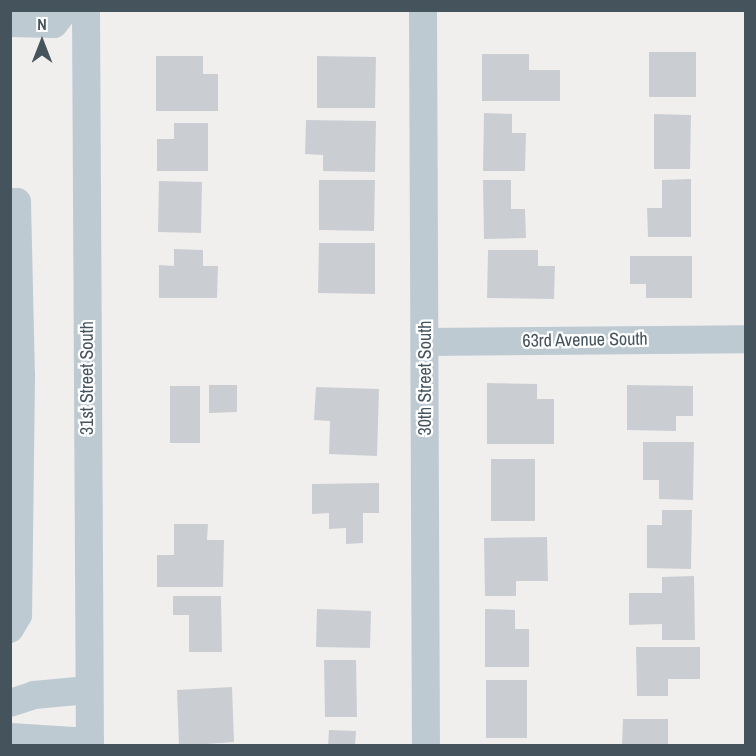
<!DOCTYPE html>
<html>
<head>
<meta charset="utf-8">
<style>
	body { margin:0 }
	#map { position:relative; width:756px; height:756px; overflow:hidden; background:#f1eeee; font-family:"Archivo Narrow",sans-serif }
	div>[style] { position:absolute }
	[style*='--x'] { left:calc(var(--x)*1px); top:calc(var(--y)*1px); width:calc(var(--w)*1px); rotate:calc(var(--a)*1deg) }
	.building>* { inset:0; background:#caced3 }
	.minor>* { height:28px; margin:-14px; padding:0 14px; transform-origin:14px; border-radius:14px; background:#bdcad2 }
	span { translate:-50% -50%; white-space:nowrap; text-align:center; line-height:1.15; -webkit-text-stroke:4.5px #fff; paint-order:stroke }
	.street-label { font-size:18px; color:#45535d }
	.frame { position:absolute; inset:0; border:12px solid #45535d; pointer-events:none }
	.north { position:absolute; left:12px; top:12px; width:60px; height:60px; -webkit-text-stroke:4px #fff; paint-order:stroke; rotate:0deg; font-size:16px; font-weight:700; line-height:24px; text-align:center; color:#45535d }
	.north::after { content:''; display:block; margin:auto; width:21px; height:27px; background:#45535d; clip-path:polygon(50% 0,100% 100%,50% 72%,0 100%) }
</style>
</head>
<body>
<div id="map">
	<div class="building">
		<div style="clip-path:polygon(649px 52px,696px 52px,696px 97px,649px 97px)"></div>
		<div style="clip-path:polygon(482px 54px,529px 54px,529px 70px,560px 70px,560px 101px,482px 101px)"></div>
		<div style="clip-path:polygon(156px 56px,203px 56px,203px 74px,218px 74px,218px 111px,156px 111px)"></div>
		<div style="clip-path:polygon(317px 56px,376px 57px,375px 108px,317px 108px)"></div>
		<div style="clip-path:polygon(484px 113px,512px 114px,512px 133px,526px 133px,525px 171px,483px 171px)"></div>
		<div style="clip-path:polygon(654px 114px,691px 115px,690px 169px,654px 169px)"></div>
		<div style="clip-path:polygon(306px 120px,376px 121px,375px 172px,323px 171px,323px 155px,305px 154px)"></div>
		<div style="clip-path:polygon(174px 123px,208px 123px,208px 171px,157px 171px,157px 139px,174px 139px)"></div>
		<div style="clip-path:polygon(691px 179px,691px 237px,648px 237px,647px 208px,662px 208px,662px 180px)"></div>
		<div style="clip-path:polygon(319px 180px,375px 180px,374px 231px,319px 230px)"></div>
		<div style="clip-path:polygon(483px 180px,511px 180px,511px 209px,525px 209px,526px 238px,484px 239px)"></div>
		<div style="clip-path:polygon(159px 181px,202px 182px,201px 233px,158px 232px)"></div>
		<div style="clip-path:polygon(319px 243px,375px 243px,375px 294px,318px 293px)"></div>
		<div style="clip-path:polygon(174px 249px,203px 250px,203px 266px,218px 266px,217px 298px,159px 298px,159px 265px,174px 266px)"></div>
		<div style="clip-path:polygon(488px 250px,538px 250px,538px 266px,555px 266px,554px 299px,487px 298px)"></div>
		<div style="clip-path:polygon(630px 256px,692px 256px,692px 298px,646px 298px,646px 284px,630px 284px)"></div>
		<div style="clip-path:polygon(487px 383px,537px 384px,537px 399px,554px 399px,554px 444px,487px 444px)"></div>
		<div style="clip-path:polygon(209px 385px,237px 385px,237px 412px,209px 413px)"></div>
		<div style="clip-path:polygon(627px 385px,693px 386px,693px 416px,676px 416px,676px 431px,627px 430px)"></div>
		<div style="clip-path:polygon(170px 386px,200px 386px,200px 443px,170px 443px)"></div>
		<div style="clip-path:polygon(316px 387px,379px 389px,377px 456px,329px 454px,330px 421px,314px 420px)"></div>
		<div style="clip-path:polygon(643px 442px,694px 442px,693px 500px,659px 499px,659px 480px,643px 480px)"></div>
		<div style="clip-path:polygon(491px 459px,535px 459px,535px 521px,491px 521px)"></div>
		<div style="clip-path:polygon(379px 483px,379px 513px,363px 513px,363px 543px,346px 544px,346px 528px,329px 529px,329px 513px,312px 514px,312px 484px)"></div>
		<div style="clip-path:polygon(662px 510px,692px 510px,691px 569px,647px 568px,647px 525px,662px 525px)"></div>
		<div style="clip-path:polygon(174px 524px,208px 524px,207px 540px,224px 540px,223px 587px,157px 587px,157px 555px,174px 555px)"></div>
		<div style="clip-path:polygon(547px 537px,548px 581px,516px 581px,516px 596px,485px 596px,484px 538px)"></div>
		<div style="clip-path:polygon(694px 576px,695px 640px,662px 640px,662px 624px,629px 625px,629px 593px,662px 593px,662px 577px)"></div>
		<div style="clip-path:polygon(173px 596px,221px 596px,222px 652px,189px 652px,189px 615px,173px 615px)"></div>
		<div style="clip-path:polygon(317px 609px,371px 611px,370px 648px,316px 647px)"></div>
		<div style="clip-path:polygon(485px 609px,515px 610px,515px 629px,529px 629px,529px 667px,485px 667px)"></div>
		<div style="clip-path:polygon(636px 647px,700px 647px,700px 679px,668px 679px,668px 696px,637px 696px)"></div>
		<div style="clip-path:polygon(324px 660px,356px 660px,357px 717px,325px 717px)"></div>
		<div style="clip-path:polygon(486px 680px,527px 680px,527px 738px,486px 738px)"></div>
		<div style="clip-path:polygon(232px 687px,234px 742px,179px 746px,177px 690px)"></div>
		<div style="clip-path:polygon(623px 719px,668px 719px,668px 746px,622px 746px)"></div>
		<div style="clip-path:polygon(329px 730px,356px 731px,355px 746px,328px 746px)"></div>
	</div>
	<div class="minor">
		<div style="--x:86;--y:10;--w:736;--a:89.69"></div>
		<div style="--x:423;--y:10;--w:736;--a:89.77"></div>
		<div style="--x:10;--y:23;--w:44;--a:1.3"></div>
		<div style="--x:54;--y:24;--w:18;--a:-52"></div>
		<div style="--x:10;--y:202;--w:7;--a:0"></div>
		<div style="--x:17;--y:202;--w:173;--a:88.7"></div>
		<div style="--x:21;--y:375;--w:240;--a:90.7"></div>
		<div style="--x:18;--y:615;--w:16;--a:120"></div>
		<div style="--x:425;--y:342;--w:321;--a:-0.5"></div>
		<div style="--x:10;--y:703;--w:25;--a:-18"></div>
		<div style="--x:34;--y:695;--w:54;--a:-5.3"></div>
		<div style="--x:10;--y:737;--w:80;--a:3.6"></div>
	</div>
	<div class="street-label">
		<span style="left:585px;top:340px;rotate:-1deg">63rd Avenue South</span>
		<span style="left:87px;top:378px;rotate:-90deg">31st Street South</span>
		<span style="left:425px;top:378px;rotate:-90deg">30th Street South</span>
	</div>
	<div class="frame"></div>
	<div class="north">N</div>
</div>
</body>
</html>
